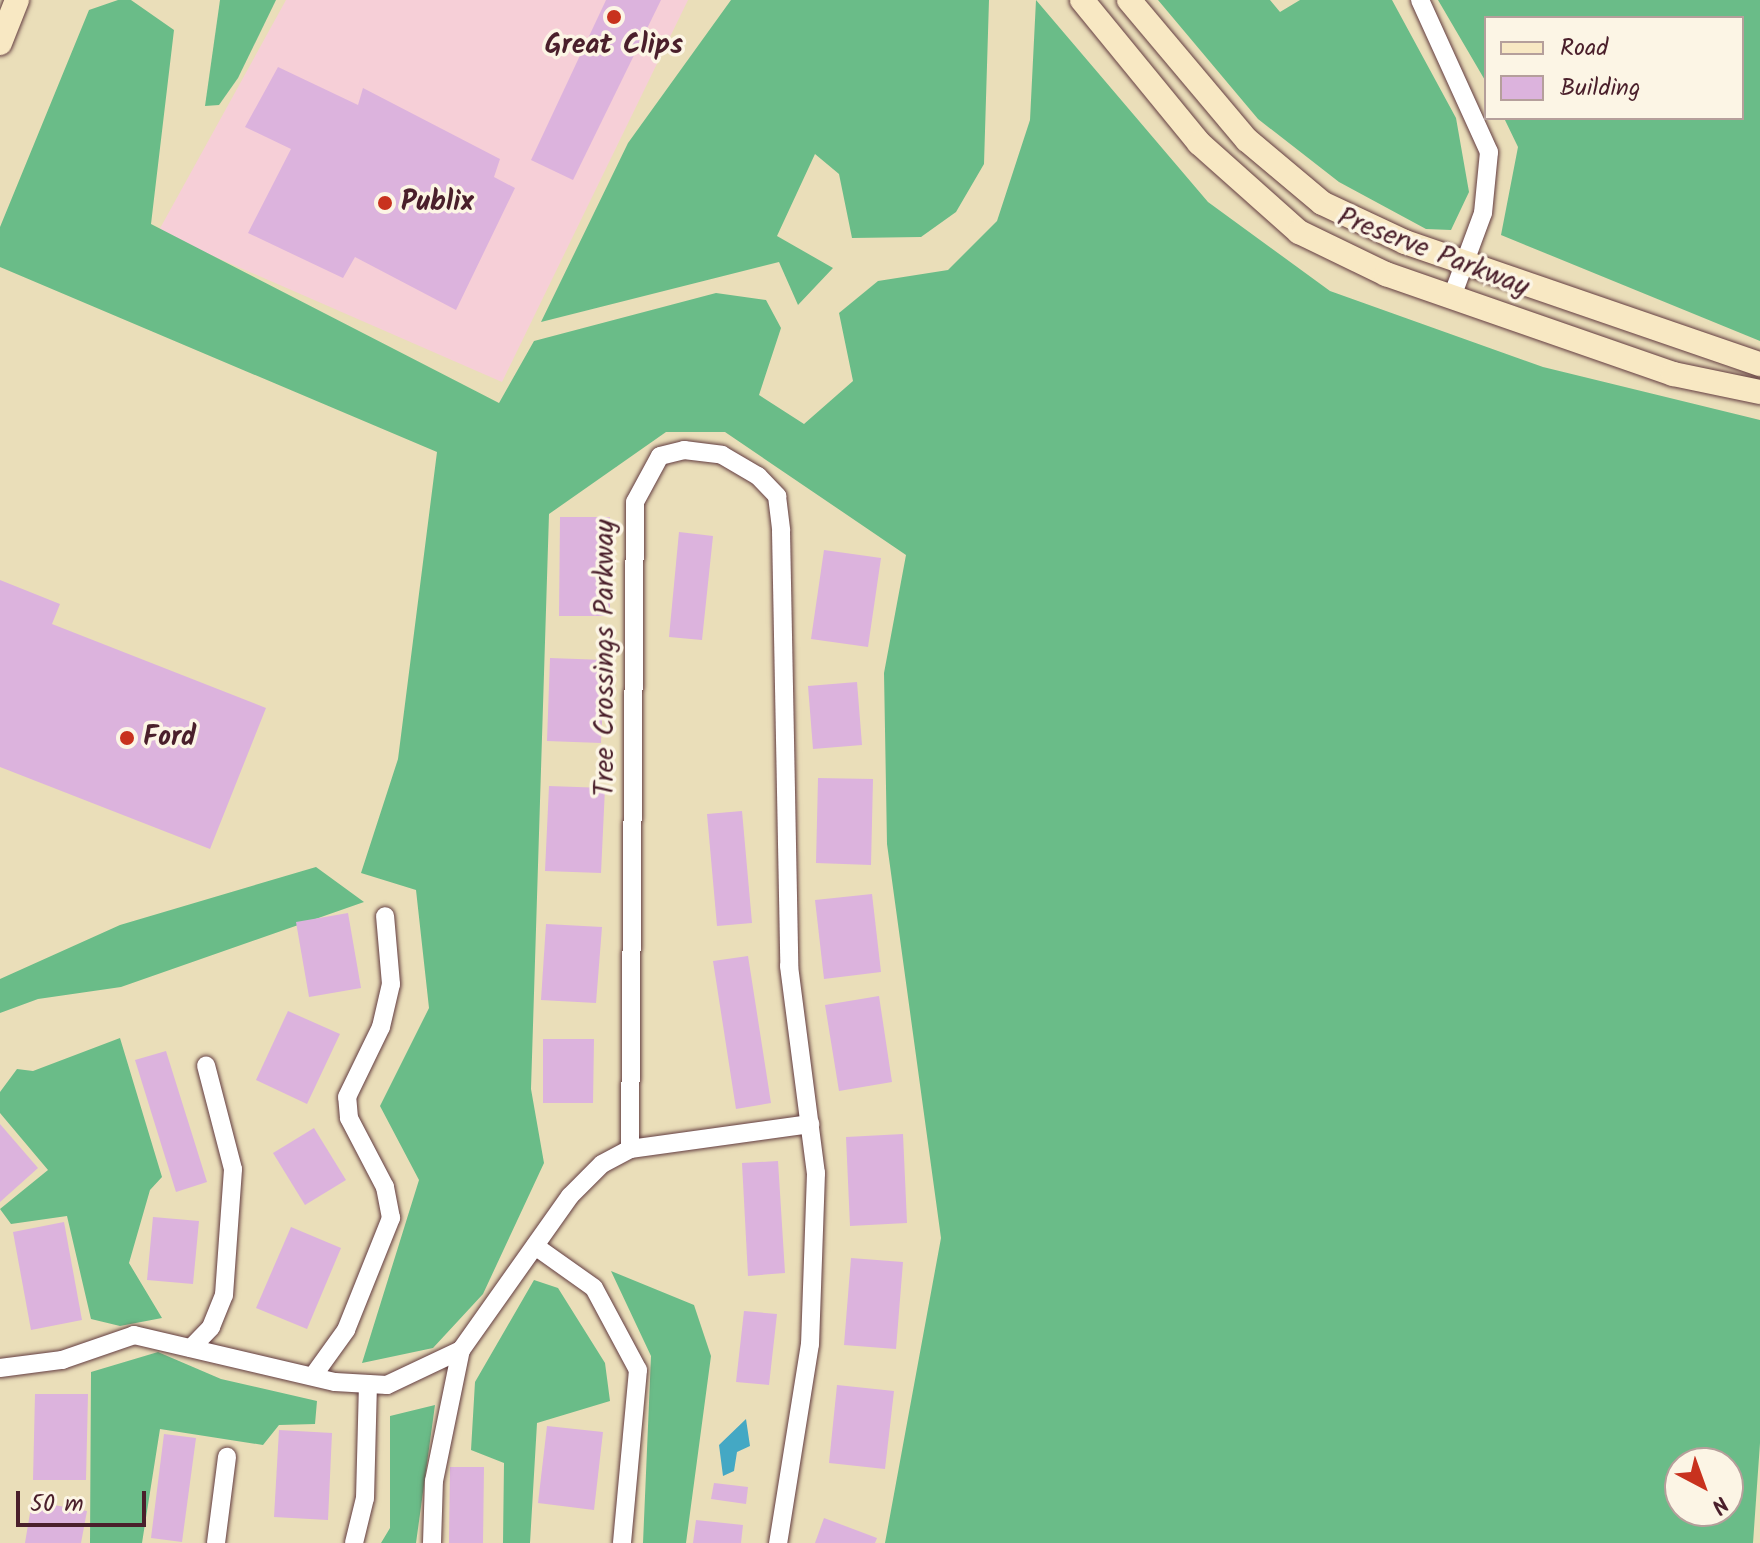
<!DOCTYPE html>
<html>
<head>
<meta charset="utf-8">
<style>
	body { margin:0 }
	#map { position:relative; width:1760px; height:1543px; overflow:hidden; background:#eadeb9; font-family:Kalam,sans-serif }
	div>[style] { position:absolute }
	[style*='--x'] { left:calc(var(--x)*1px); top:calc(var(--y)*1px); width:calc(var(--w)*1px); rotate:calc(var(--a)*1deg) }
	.built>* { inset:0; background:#f6cfd7 }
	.forest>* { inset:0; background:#6abc88 }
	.water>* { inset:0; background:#44a8c4 }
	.building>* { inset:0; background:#dcb3dd }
	.roads { filter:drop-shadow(0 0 2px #623c40) drop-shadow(0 0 2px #623c40) }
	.street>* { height:18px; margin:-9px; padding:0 9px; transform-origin:9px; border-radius:9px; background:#fff }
	.secondary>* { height:24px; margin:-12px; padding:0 12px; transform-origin:12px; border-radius:12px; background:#f8e8c3 }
	.dots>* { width:22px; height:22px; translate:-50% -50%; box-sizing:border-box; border:4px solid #fcf5e5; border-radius:50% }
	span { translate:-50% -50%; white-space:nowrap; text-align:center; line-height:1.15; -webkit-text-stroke:7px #fcf5e5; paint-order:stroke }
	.poi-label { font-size:28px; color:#4a1f2b; font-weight:700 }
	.left { translate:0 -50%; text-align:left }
	.street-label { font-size:28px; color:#4a1f2b }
	.legend { position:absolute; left:1484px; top:16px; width:260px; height:104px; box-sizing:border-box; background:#fcf5e5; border:2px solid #b59f9b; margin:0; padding:10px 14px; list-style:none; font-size:24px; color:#4a1f2b }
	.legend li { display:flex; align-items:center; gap:16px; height:40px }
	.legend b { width:40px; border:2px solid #b59f9b }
	.north { position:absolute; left:1664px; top:1447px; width:80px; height:80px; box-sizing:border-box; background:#fcf5e5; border:2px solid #b59f9b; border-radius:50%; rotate:139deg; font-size:22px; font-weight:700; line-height:32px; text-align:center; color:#4a1f2b }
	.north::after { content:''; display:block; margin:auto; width:28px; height:36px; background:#c8321e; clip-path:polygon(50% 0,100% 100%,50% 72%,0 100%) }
	.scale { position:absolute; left:16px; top:1491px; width:130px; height:36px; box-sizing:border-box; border:4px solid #4a1f2b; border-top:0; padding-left:10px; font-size:24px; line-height:28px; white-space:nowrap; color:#4a1f2b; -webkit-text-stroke:6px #fcf5e5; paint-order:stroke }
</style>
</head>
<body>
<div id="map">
	<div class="built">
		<div style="clip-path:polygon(286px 0,688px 0,502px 382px,158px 232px)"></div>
	</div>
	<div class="forest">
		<div style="clip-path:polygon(evenodd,118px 0,131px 0,174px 30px,151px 224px,499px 403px,534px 341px,716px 293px,766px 300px,781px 328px,759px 395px,804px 424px,853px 381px,839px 313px,878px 281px,948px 270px,997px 221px,1030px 120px,1036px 0,1208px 202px,1330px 291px,1543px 367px,1760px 420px,1760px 1443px,1753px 1543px,885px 1543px,941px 1238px,887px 844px,884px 673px,906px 555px,725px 432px,666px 432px,549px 514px,531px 1089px,544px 1163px,483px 1294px,433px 1348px,362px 1363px,419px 1180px,380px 1106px,429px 1008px,416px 890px,361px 873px,398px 759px,437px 452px,0 267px,0 227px,89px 10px,118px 0,1680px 1463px,1728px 1463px,1728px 1511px,1680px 1511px,1680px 1463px)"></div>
		<div style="clip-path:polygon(220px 0,276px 0,238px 78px,219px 105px,205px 106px)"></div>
		<div style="clip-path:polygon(731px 0,989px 0,984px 164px,956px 212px,921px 237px,852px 238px,839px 174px,815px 154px,777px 236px,833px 268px,798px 305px,779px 262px,541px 322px,628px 143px)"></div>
		<div style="clip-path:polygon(1158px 0,1270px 0,1280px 12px,1300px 0,1392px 0,1456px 118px,1469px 192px,1451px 230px,1426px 229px,1339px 182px,1258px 119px)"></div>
		<div style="clip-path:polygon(1438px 0,1760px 0,1760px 341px,1501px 235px,1518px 147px,1504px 118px,1742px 118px,1742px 18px,1486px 18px,1486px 82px)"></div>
		<div style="clip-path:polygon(316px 867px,364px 902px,121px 987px,38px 999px,0 1013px,0 979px,120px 925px)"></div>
		<div style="clip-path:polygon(120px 1038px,162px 1177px,150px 1190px,129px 1263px,162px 1318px,120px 1326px,91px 1319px,67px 1216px,11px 1224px,0 1209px,48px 1170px,0 1113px,0 1092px,17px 1069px,33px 1071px)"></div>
		<div style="clip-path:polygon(611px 1271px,694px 1305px,711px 1356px,686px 1543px,643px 1543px,651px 1356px)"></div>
		<div style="clip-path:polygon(534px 1280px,558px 1288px,605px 1363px,610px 1401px,537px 1423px,530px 1543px,503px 1543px,504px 1463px,471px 1450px,475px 1382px)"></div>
		<div style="clip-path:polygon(158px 1352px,221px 1379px,317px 1401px,315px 1424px,279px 1425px,263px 1445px,160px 1429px,142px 1543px,90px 1543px,91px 1372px)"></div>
		<div style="clip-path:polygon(435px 1405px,416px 1543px,381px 1543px,390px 1528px,390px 1416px)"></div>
	</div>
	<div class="water">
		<div style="clip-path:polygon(746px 1419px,750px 1446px,737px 1452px,734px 1471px,723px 1476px,719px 1445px)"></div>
	</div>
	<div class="building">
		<div style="clip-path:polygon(606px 0,661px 0,573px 180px,531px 160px)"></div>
		<div style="clip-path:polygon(278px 67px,358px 105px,363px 88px,500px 159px,494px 177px,515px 188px,456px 310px,355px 257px,343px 278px,248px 233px,291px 149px,245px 127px)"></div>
		<div style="clip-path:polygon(560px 517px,610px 517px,610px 616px,559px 616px)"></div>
		<div style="clip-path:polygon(679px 532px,713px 536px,702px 640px,669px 637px)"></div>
		<div style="clip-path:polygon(824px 550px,881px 558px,868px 647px,811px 639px)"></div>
		<div style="clip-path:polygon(0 580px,60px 604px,52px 624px,266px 708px,210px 849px,0 767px)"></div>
		<div style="clip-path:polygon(550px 658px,605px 660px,601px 743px,547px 741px)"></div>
		<div style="clip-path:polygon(857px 682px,862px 745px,813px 749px,808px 686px)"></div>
		<div style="clip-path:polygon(818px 778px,873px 779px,871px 865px,816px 863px)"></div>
		<div style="clip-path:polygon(549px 786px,605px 788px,601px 873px,545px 871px)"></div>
		<div style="clip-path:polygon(742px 811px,752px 923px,717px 926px,707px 814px)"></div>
		<div style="clip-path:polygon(872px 894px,881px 972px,824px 979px,815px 900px)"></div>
		<div style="clip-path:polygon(348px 913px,361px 988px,309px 997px,296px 922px)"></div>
		<div style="clip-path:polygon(546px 924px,602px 927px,596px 1003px,541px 1000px)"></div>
		<div style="clip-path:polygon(748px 956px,771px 1103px,736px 1109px,713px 961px)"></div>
		<div style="clip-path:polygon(879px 996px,892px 1082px,839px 1091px,825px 1005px)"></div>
		<div style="clip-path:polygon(288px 1011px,340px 1034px,307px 1104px,256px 1080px)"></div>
		<div style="clip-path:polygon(543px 1039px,594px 1039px,593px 1103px,543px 1103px)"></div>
		<div style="clip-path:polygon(166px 1051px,207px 1182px,176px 1192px,135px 1060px)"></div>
		<div style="clip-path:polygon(0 1124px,38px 1168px,0 1202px)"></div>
		<div style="clip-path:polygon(314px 1128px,346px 1180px,305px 1205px,273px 1153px)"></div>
		<div style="clip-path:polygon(903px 1134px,907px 1223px,850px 1226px,846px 1137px)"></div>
		<div style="clip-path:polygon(778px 1161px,785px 1273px,748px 1276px,742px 1163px)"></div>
		<div style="clip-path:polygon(153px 1217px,199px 1221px,193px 1284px,147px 1280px)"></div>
		<div style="clip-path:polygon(64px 1222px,82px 1320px,31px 1330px,13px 1232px)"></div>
		<div style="clip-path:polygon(291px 1227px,341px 1248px,307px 1329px,256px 1308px)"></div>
		<div style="clip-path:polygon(851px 1258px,903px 1262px,896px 1349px,844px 1345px)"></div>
		<div style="clip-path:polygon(744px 1311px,777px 1314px,769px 1385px,736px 1382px)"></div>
		<div style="clip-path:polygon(837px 1385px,894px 1391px,885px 1469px,829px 1463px)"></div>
		<div style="clip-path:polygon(35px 1394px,88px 1394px,86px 1480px,33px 1480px)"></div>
		<div style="clip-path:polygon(547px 1426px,603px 1432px,594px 1510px,538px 1503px)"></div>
		<div style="clip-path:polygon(279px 1430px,332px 1433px,328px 1520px,274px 1517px)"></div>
		<div style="clip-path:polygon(164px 1434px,196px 1438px,182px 1542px,151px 1538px)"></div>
		<div style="clip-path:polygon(450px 1467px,484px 1467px,483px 1543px,449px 1543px)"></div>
		<div style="clip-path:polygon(714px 1483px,748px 1487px,746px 1504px,711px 1499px)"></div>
		<div style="clip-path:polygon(32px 1501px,87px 1511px,81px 1543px,25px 1543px)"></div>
		<div style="clip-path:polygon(824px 1518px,877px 1538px,875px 1543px,815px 1543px)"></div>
		<div style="clip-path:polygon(696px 1520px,743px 1525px,741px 1543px,693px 1543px)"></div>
	</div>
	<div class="roads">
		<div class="street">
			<div style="--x:1420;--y:0;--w:167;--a:65.6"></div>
			<div style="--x:1489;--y:152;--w:61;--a:95.6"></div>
			<div style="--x:1483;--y:213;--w:86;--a:110.3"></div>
			<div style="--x:630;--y:1149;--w:647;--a:-89.56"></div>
			<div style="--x:635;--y:502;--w:52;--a:-61.5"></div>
			<div style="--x:660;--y:456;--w:25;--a:-14"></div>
			<div style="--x:684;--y:450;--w:38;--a:7"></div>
			<div style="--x:722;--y:455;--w:42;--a:30.3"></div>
			<div style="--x:758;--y:476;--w:28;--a:46"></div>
			<div style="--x:777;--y:496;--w:35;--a:83"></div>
			<div style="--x:781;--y:531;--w:435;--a:88.9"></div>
			<div style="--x:789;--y:966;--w:209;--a:82.6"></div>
			<div style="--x:816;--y:1173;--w:171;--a:92"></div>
			<div style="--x:810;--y:1344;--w:202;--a:99.1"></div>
			<div style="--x:535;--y:1246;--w:72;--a:35.4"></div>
			<div style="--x:594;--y:1288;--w:93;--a:61.8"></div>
			<div style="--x:638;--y:1370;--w:174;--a:95.3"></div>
			<div style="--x:191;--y:1348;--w:29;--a:-46"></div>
			<div style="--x:211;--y:1327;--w:35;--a:-68"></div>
			<div style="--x:224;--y:1295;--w:126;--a:-85.9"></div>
			<div style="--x:233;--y:1169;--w:107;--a:-104.6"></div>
			<div style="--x:0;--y:1368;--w:63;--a:-7.4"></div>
			<div style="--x:62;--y:1360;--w:76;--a:-19.1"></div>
			<div style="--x:134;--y:1335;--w:206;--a:13.2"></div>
			<div style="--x:335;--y:1382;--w:52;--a:3.3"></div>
			<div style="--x:387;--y:1385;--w:82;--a:-25.3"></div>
			<div style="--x:461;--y:1350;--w:189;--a:-54.7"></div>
			<div style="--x:570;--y:1196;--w:45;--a:-45"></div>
			<div style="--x:602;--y:1164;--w:32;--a:-28"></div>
			<div style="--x:630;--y:1149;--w:182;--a:-7.9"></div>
			<div style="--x:313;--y:1376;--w:57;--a:-54.3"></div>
			<div style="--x:346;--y:1330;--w:121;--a:-68.1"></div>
			<div style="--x:391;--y:1218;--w:32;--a:-101"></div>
			<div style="--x:385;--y:1187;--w:78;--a:-117.6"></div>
			<div style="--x:349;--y:1118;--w:21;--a:-95"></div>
			<div style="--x:347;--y:1097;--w:78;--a:-64.1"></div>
			<div style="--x:381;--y:1027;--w:44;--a:-76.9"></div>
			<div style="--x:391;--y:984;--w:68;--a:-95"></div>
			<div style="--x:216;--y:1543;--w:87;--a:-82.7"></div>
			<div style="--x:354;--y:1543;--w:46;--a:-76.3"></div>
			<div style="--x:365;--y:1498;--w:114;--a:-88.5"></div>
			<div style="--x:432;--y:1543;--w:62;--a:-88.2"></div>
			<div style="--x:434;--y:1481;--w:134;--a:-78.4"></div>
		</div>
		<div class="secondary">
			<div style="--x:1082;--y:0;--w:185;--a:50.7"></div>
			<div style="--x:1199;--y:143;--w:134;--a:41.7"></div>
			<div style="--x:1299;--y:232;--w:97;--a:25.8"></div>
			<div style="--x:1386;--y:274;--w:304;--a:19.2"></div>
			<div style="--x:1673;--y:374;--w:89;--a:11.7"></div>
			<div style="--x:1129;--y:0;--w:183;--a:49.9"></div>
			<div style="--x:1247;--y:140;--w:98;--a:40"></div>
			<div style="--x:1322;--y:203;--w:92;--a:25.2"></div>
			<div style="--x:1405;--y:242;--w:375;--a:19"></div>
			<div style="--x:0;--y:43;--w:46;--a:-68.4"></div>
		</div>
	</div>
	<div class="dots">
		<div style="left:614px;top:17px;background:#c8321e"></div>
		<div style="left:385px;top:203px;background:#c8321e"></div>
		<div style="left:127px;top:738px;background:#c8321e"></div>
	</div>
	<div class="poi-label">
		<span style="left:614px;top:46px">Great Clips</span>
		<span class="left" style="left:401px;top:203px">Publix</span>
		<span class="left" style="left:143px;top:738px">Ford</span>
	</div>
	<div class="street-label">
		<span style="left:1433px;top:253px;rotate:21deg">Preserve Parkway</span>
		<span style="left:606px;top:658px;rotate:-90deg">Tree Crossings Parkway</span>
	</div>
	<ul class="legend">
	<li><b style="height:10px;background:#f8e8c3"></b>Road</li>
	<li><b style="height:22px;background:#dcb3dd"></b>Building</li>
	</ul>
	<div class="north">N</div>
	<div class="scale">50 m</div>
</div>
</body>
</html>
